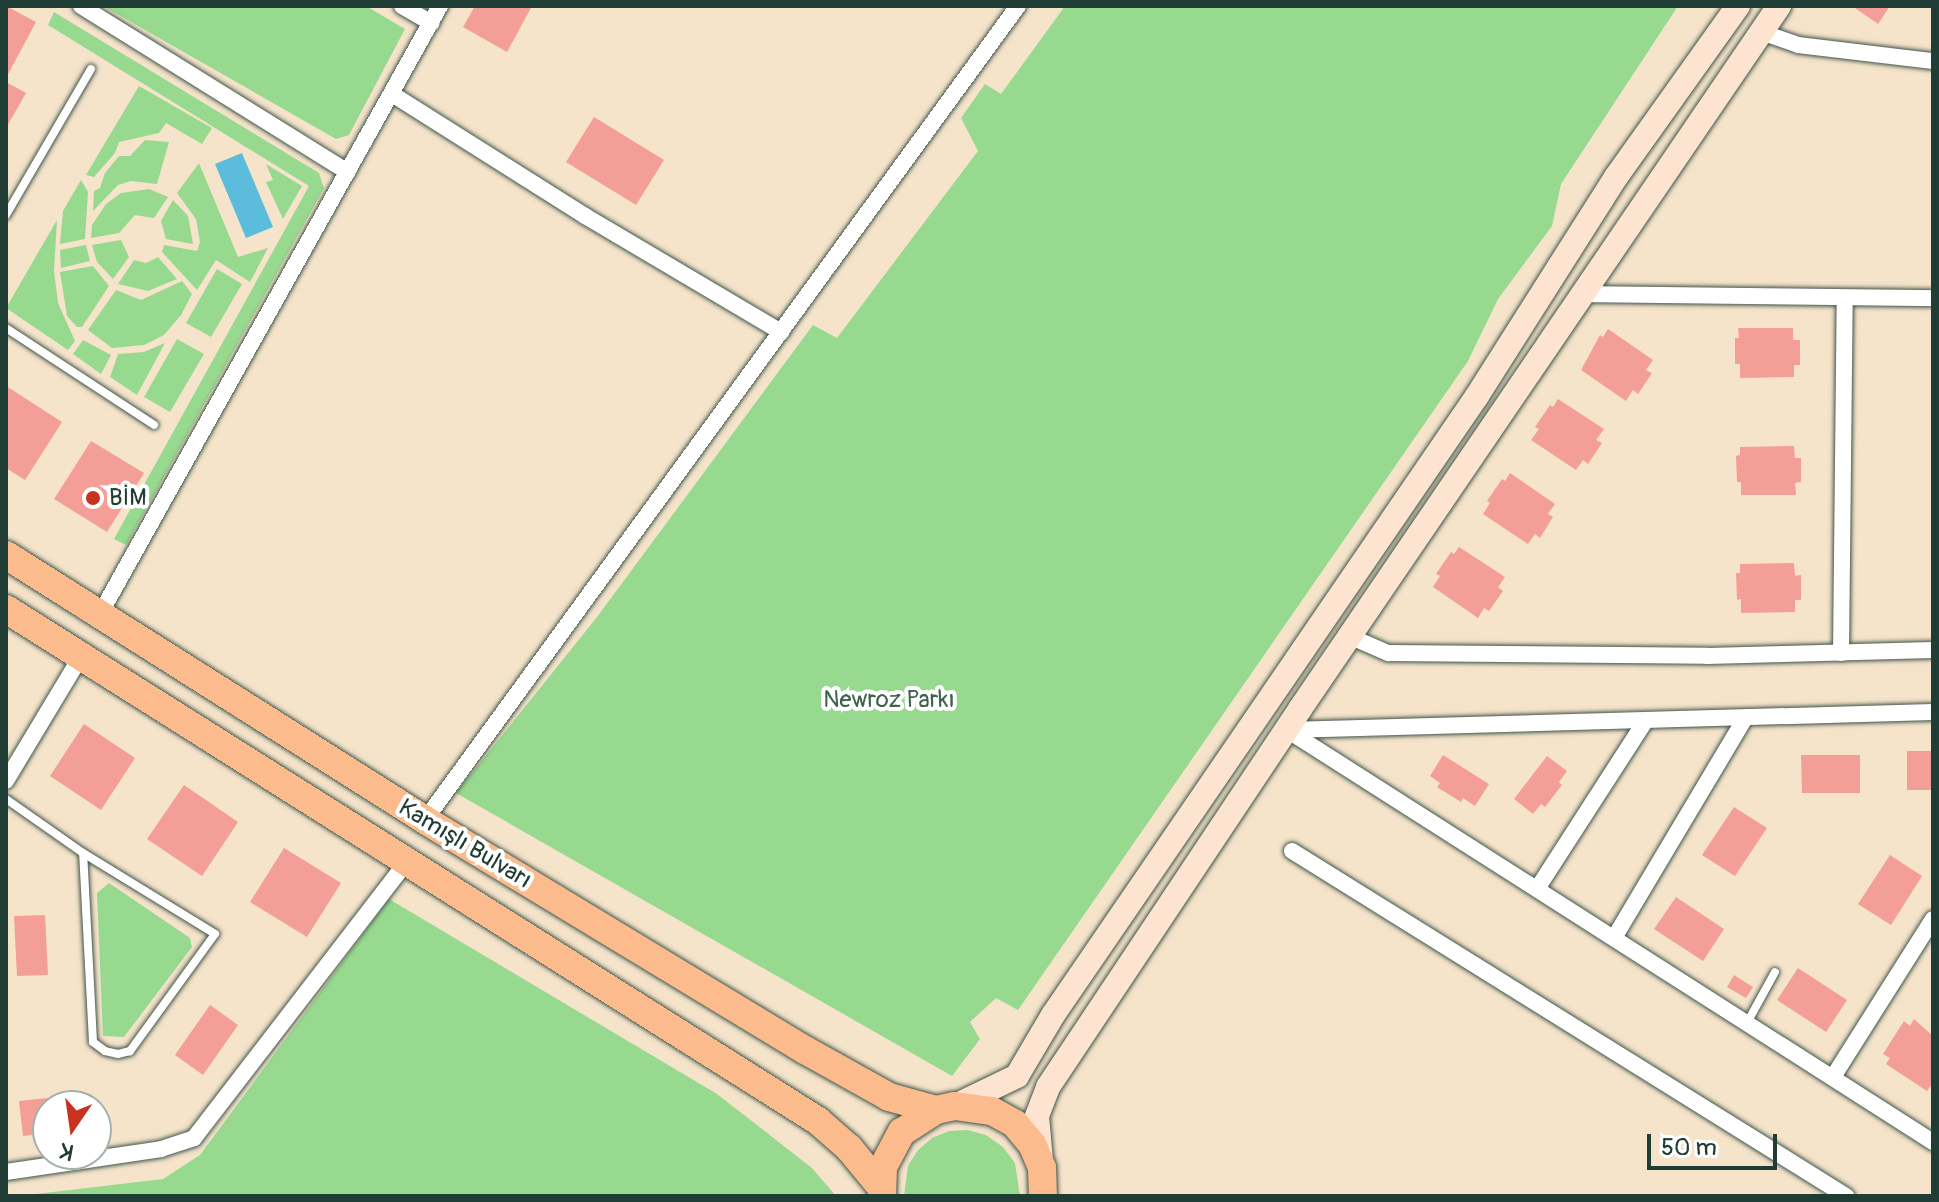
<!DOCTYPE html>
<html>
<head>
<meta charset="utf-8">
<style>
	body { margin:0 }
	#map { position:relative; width:1939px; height:1202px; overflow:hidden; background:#f5e3ca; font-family:Pangolin,sans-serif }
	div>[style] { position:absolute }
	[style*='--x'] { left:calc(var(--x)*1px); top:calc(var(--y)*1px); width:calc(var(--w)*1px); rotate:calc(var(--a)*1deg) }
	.green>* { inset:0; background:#98d990 }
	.water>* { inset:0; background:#5cbcdb }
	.building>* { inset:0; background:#f39f98 }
	.roads { filter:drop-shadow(0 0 2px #3f564a) drop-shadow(0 0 2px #3f564a) }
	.service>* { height:8px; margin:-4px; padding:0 4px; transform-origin:4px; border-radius:4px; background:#fff }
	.minor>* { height:16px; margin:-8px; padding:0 8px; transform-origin:8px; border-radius:8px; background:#fff }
	.secondary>* { height:24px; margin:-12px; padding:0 12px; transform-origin:12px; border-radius:12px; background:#fde4d1 }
	.trunk>* { height:28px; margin:-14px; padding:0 14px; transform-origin:14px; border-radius:14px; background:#fbbb8c }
	.dots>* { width:22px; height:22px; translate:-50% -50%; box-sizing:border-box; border:4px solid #fff; border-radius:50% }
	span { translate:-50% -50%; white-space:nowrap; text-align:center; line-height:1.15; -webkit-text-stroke:8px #fff; paint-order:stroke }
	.poi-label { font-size:24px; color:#1f3d34 }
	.left { translate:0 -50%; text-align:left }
	.park-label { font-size:24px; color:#3d644b }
	.street-label { font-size:24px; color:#1f3d34 }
	.frame { position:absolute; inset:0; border:8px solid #1f3d34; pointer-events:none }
	.north { position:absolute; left:32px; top:1090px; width:80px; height:80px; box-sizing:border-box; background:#fff; border:2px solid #a5b1ae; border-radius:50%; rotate:193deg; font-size:22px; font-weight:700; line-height:32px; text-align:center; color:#1f3d34 }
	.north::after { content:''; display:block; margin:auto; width:28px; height:36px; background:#c8321e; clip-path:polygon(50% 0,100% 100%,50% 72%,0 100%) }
	.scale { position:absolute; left:1647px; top:1134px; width:130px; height:36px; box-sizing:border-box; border:4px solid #1f3d34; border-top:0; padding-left:10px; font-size:24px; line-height:28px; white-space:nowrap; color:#1f3d34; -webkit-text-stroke:6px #fff; paint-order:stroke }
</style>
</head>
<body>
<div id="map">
	<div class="green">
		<div style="clip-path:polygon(103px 6px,366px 6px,405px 29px,349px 135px,336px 139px)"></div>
		<div style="clip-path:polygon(1065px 6px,1678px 6px,1561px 184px,1552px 226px,1498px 299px,1468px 361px,1018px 1010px,996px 998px,970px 1022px,980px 1039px,952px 1076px,456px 793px,597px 617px,813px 325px,837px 338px,978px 151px,961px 118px,985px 84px,1001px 94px)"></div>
		<div style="clip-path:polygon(54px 12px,319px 173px,324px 188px,126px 545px,114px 539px,309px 186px,48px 25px)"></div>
		<div style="clip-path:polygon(139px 86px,212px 128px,202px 144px,166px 123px,159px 133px,119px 142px,115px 153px,94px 177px,86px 175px)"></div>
		<div style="clip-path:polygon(145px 140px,169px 142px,157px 184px,131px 181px,118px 185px,93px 211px,94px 191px,100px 188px,105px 173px,119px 156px,130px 156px)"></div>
		<div style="clip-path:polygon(199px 163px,238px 257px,268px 248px,250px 282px,216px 260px,197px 290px,162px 252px,164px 245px,197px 251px,200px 242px,196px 219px,177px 193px)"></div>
		<div style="clip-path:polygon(266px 164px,302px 186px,283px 219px,266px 182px,273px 180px)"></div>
		<div style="clip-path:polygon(81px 180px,88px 192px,85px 239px,60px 244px,63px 211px)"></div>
		<div style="clip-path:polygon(149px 189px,168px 197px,154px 218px,135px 215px,119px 233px,91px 238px,92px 225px,106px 204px,121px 193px)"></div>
		<div style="clip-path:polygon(173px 200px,188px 216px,193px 244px,166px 239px,161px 221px)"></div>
		<div style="clip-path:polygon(57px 220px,54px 271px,58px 303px,75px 341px,68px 350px,6px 308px)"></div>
		<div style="clip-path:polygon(121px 240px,129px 257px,113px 279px,97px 262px,92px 245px)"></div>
		<div style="clip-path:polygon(86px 245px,90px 261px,61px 268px,60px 250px)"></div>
		<div style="clip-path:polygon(158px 257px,177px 279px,148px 291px,118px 284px,134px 260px,146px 263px)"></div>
		<div style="clip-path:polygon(93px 266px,109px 286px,82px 327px,77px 327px,67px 316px,60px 272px)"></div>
		<div style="clip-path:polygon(217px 269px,242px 284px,211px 337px,186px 323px)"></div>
		<div style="clip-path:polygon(182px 281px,192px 294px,181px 315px,164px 335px,144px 345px,112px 348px,88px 330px,116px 290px,141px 300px)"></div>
		<div style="clip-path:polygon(177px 339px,204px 354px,170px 412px,144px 397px)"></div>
		<div style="clip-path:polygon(83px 340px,111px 355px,101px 374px,73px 354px)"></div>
		<div style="clip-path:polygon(165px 343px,137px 395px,110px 377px,118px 354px,144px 352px)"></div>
		<div style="clip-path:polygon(109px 883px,190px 938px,192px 947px,124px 1037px,103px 1036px,97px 893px)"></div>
		<div style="clip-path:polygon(389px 899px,717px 1094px,812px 1168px,836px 1196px,19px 1196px,163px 1179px,200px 1155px)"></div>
		<div style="clip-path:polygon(968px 1130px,986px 1135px,1003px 1147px,1015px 1163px,1020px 1196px,904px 1196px,908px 1166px,918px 1150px,932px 1138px,949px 1131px)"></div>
	</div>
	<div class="water">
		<div style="clip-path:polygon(242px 153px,273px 227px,246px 238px,215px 164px)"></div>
	</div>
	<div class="building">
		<div style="clip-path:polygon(6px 6px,36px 22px,6px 78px)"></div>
		<div style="clip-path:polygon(475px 6px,532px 6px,507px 52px,463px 27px)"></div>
		<div style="clip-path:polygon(1852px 6px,1890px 6px,1878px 24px)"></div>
		<div style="clip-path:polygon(6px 82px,26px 93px,6px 128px)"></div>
		<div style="clip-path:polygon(594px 117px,664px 160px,636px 205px,566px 162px)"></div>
		<div style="clip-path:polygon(1738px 328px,1793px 328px,1793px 340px,1800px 340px,1800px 365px,1794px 365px,1794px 377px,1740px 378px,1740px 364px,1735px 364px,1735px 338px,1739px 338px)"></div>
		<div style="clip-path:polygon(1608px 329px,1653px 360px,1646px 370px,1652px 373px,1638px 394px,1633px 390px,1626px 401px,1581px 370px,1600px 335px,1603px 337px)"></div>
		<div style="clip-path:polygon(6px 386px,62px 422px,25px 480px,6px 468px)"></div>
		<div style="clip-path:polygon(1558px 399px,1604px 429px,1596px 440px,1602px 443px,1588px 464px,1583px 460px,1576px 470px,1531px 440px,1539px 429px,1535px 427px,1550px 405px,1553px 407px)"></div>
		<div style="clip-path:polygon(91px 441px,144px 473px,107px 532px,54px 499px)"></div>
		<div style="clip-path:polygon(1794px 446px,1795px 458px,1801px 458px,1801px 482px,1795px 483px,1796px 495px,1741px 495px,1741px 482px,1737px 482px,1736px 456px,1740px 455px,1740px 447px)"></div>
		<div style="clip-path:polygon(1510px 473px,1555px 504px,1548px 514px,1553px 517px,1540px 538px,1535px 534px,1528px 544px,1483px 514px,1490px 503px,1487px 501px,1502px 479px,1505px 481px)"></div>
		<div style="clip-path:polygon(1459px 547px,1505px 577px,1498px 587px,1503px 591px,1489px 611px,1484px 608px,1478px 618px,1433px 587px,1440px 576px,1436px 574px,1451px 552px,1454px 554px)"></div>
		<div style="clip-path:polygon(1794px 563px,1795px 576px,1801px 575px,1801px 600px,1795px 600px,1795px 612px,1741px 613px,1741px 599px,1737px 600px,1736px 573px,1740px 573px,1740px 564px)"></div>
		<div style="clip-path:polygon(84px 724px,135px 758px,101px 810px,50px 776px)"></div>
		<div style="clip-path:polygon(1907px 751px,1933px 751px,1933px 790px,1907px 790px)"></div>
		<div style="clip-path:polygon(1443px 755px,1489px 784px,1475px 806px,1463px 798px,1461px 802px,1437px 787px,1440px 783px,1430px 776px)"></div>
		<div style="clip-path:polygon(1801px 755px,1860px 755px,1860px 793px,1802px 793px)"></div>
		<div style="clip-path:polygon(1547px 756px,1567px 771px,1559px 782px,1562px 785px,1545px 807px,1541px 804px,1533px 814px,1514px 799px)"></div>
		<div style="clip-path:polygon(184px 785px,238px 822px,202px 876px,147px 839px)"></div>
		<div style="clip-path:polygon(1734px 807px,1767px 828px,1735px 876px,1702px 855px)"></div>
		<div style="clip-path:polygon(284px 848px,341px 883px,307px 937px,250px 902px)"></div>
		<div style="clip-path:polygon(1890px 855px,1922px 876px,1891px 925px,1858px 904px)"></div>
		<div style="clip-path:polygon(1676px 897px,1724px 929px,1703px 961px,1654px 929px)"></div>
		<div style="clip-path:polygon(45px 915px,48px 975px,17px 976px,14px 916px)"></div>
		<div style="clip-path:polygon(1798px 968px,1847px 1000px,1826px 1032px,1777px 1000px)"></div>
		<div style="clip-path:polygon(1734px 975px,1753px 987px,1746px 998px,1727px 987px)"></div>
		<div style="clip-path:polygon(210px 1005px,238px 1025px,203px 1075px,175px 1055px)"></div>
		<div style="clip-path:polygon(1914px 1019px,1933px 1036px,1933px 1083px,1927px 1091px,1886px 1064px,1890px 1058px,1883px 1054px,1904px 1021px,1910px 1026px)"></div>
		<div style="clip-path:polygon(48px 1098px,48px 1133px,23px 1136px,19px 1101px)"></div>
	</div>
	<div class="roads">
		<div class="service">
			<div style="--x:6;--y:215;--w:169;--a:-59.8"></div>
			<div style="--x:6;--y:328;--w:177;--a:33.2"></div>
			<div style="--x:6;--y:799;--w:94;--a:35"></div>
			<div style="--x:83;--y:853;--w:155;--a:31.5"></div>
			<div style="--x:215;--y:934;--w:145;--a:126"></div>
			<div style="--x:130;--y:1051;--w:12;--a:166"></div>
			<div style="--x:118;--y:1054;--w:13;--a:-167"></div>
			<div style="--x:105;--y:1051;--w:15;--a:-143"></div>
			<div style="--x:93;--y:1042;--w:189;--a:-93"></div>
			<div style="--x:1747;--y:1023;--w:58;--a:-61.2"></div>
		</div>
		<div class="minor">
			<div style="--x:81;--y:6;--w:314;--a:31.9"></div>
			<div style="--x:402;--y:6;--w:34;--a:30"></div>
			<div style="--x:1761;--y:32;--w:39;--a:19"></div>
			<div style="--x:1798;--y:45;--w:136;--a:6.8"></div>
			<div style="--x:392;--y:94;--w:228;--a:32.3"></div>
			<div style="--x:585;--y:216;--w:228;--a:30.6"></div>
			<div style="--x:1583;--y:294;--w:350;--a:0.7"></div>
			<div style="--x:100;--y:614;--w:697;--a:-60.79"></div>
			<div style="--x:1349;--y:636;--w:43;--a:23.6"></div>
			<div style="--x:1388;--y:653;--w:319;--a:0.5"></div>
			<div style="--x:1707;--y:656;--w:226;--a:-1.5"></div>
			<div style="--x:1841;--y:653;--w:355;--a:-89.4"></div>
			<div style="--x:1287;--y:730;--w:766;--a:32.53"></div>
			<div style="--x:1288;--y:730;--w:645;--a:-1.6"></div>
			<div style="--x:6;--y:781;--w:146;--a:-59"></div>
			<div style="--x:425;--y:820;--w:1007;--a:-53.93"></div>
			<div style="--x:1292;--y:851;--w:653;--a:31.91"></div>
			<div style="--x:1537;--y:889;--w:201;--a:-57.2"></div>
			<div style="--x:1614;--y:938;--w:257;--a:-59.2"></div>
			<div style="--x:1833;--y:1077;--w:187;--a:-57.7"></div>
			<div style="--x:6;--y:1172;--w:157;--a:-8.4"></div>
			<div style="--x:161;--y:1149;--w:35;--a:-18"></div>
			<div style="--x:194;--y:1138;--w:349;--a:-52.4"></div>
		</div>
		<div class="secondary">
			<div style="--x:955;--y:1106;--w:69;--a:-25.8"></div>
			<div style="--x:1017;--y:1076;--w:71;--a:-59.5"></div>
			<div style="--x:1053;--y:1015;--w:750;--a:-55.59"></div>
			<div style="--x:1477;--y:396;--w:259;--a:-57.6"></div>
			<div style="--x:1616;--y:177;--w:210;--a:-54.5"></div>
			<div style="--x:1041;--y:1161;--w:45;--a:-95.1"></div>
			<div style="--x:1037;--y:1116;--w:31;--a:-69"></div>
			<div style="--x:1048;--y:1087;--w:454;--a:-56.3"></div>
			<div style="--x:1300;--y:709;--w:851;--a:-55.73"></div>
		</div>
		<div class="trunk">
			<div style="--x:6;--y:555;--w:496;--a:32.3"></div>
			<div style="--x:425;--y:820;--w:444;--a:31.2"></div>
			<div style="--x:805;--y:1050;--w:96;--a:29.2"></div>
			<div style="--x:889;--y:1097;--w:49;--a:15.5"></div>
			<div style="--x:6;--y:609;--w:960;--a:32.23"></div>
			<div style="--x:818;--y:1121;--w:41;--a:41.1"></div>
			<div style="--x:849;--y:1148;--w:50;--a:50.6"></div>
			<div style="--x:882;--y:1196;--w:29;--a:-88"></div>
			<div style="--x:883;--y:1167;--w:40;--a:-62"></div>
			<div style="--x:902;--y:1132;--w:40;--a:-32.9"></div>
			<div style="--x:936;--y:1110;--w:19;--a:-12"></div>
			<div style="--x:955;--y:1106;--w:37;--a:8"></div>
			<div style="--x:992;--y:1111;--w:26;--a:29"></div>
			<div style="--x:1015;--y:1124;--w:26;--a:50"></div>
			<div style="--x:1032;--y:1144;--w:26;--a:67"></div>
			<div style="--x:1042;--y:1168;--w:28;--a:88"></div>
		</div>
	</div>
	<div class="dots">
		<div style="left:93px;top:498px;background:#c8321e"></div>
	</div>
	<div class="poi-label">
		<span class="left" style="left:109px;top:498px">BİM</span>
	</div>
	<div class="park-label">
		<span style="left:889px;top:700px">Newroz Parkı</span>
	</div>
	<div class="street-label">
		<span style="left:465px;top:844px;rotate:31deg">Kamışlı Bulvarı</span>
	</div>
	<div class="frame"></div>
	<div class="north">K</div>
	<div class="scale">50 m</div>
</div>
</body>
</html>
